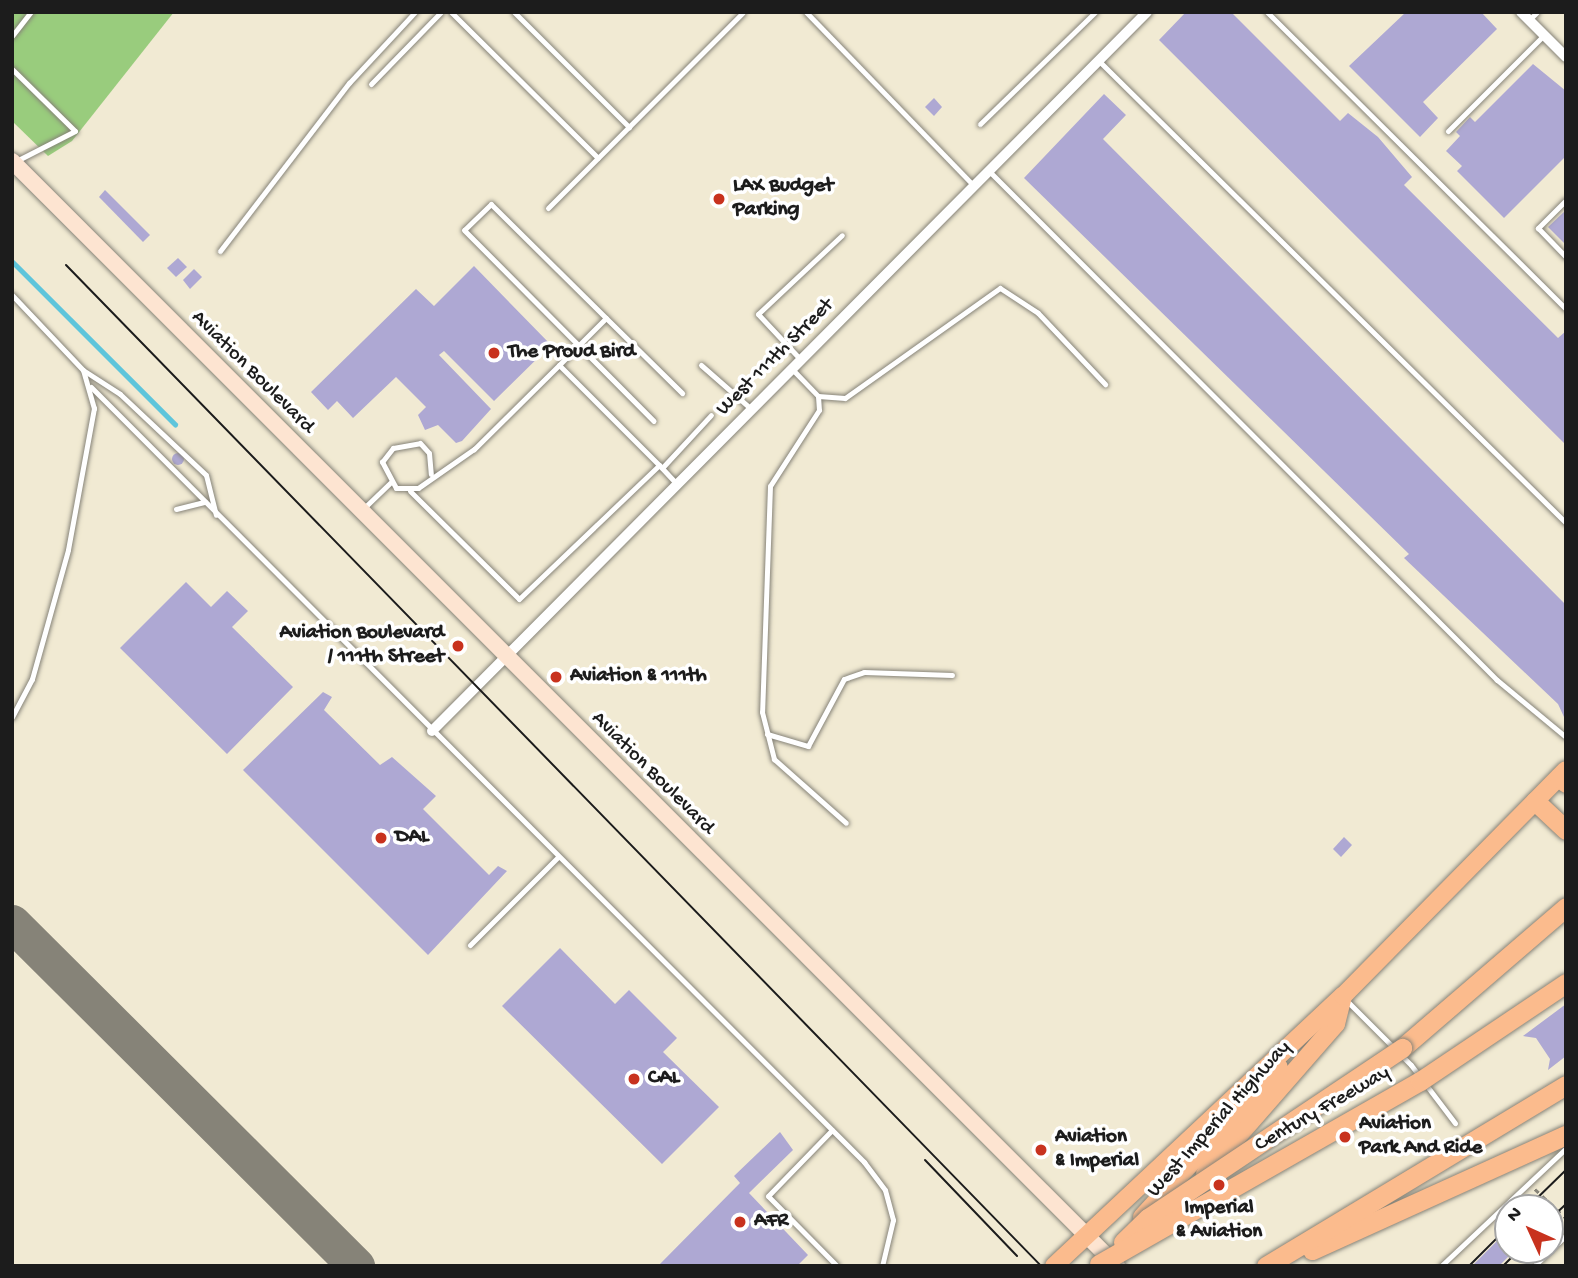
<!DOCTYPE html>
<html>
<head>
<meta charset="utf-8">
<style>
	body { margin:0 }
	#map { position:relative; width:1578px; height:1278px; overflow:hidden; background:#f1ead3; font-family:"Gochi Hand",sans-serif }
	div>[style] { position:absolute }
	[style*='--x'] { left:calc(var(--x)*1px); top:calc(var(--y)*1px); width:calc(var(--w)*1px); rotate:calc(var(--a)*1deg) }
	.green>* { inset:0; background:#99cc7d }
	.stream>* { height:4.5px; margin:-2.25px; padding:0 2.25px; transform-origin:2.25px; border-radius:2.25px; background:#5ec5db }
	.taxiway>* { height:37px; margin:-18.5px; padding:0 18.5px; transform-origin:18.5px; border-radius:18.5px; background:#868378 }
	.building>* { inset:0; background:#aea8d3 }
	.round { border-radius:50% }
	.path>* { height:2.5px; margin-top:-1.25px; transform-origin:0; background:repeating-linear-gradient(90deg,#868378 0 5px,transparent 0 10px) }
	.roads { filter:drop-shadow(0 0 2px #868378) drop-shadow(0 0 2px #868378) }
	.service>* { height:5px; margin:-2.5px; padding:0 2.5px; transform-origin:2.5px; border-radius:2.5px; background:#fff }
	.minor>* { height:10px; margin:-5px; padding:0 5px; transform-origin:5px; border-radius:5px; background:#fff }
	.secondary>* { height:16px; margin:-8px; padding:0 8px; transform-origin:8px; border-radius:8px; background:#fde4d1 }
	.primary>* { height:18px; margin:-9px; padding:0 9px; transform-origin:9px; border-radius:9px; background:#fbbb8d }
	.motorway>* { height:19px; margin:-9.5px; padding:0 9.5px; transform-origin:9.5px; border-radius:9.5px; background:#fbbb8d }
	.tram>* { height:2px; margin:-1px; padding:0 1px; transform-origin:1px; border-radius:1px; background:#1c1c1c }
	.bridges { filter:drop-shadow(0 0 2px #868378) drop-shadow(0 0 2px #868378) }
	.motorway-bridge>* { height:19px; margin:-9.5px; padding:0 9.5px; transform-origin:9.5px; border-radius:9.5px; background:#fbbb8d }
	.dots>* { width:19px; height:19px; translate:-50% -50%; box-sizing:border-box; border:4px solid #fff; border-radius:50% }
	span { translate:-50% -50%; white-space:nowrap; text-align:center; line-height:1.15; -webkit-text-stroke:7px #fff; paint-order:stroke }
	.poi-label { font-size:21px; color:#1c1c1c; font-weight:700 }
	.left { translate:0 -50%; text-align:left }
	.right { translate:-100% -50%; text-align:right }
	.street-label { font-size:21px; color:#1c1c1c }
	.frame { position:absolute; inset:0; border:14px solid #1c1c1c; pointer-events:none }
	.north { position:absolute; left:1494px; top:1194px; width:70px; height:70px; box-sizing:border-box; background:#fff; border:2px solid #a4a4a4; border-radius:50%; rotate:315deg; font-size:19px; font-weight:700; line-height:28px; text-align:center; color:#1c1c1c }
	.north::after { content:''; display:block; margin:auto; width:24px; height:32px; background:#c8321e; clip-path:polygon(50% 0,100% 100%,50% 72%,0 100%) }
</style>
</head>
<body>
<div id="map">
	<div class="green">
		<div style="clip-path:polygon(12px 12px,174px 12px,72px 141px,48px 156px,12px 121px)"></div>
	</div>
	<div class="stream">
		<div style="--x:12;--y:261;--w:231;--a:45"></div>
	</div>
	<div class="taxiway">
		<div style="--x:12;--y:923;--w:486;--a:44.9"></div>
	</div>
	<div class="building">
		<div style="clip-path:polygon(1186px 12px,1231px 12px,1340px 121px,1348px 113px,1378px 137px,1412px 177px,1404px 185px,1558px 338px,1566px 331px,1566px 445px,1159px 40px)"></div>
		<div style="clip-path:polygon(1406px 12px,1481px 12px,1497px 29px,1423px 102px,1438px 118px,1420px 137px,1349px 66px)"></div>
		<div style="clip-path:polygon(1533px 64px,1566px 91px,1566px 156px,1504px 218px,1457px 171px,1462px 166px,1446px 151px,1460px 136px,1456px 132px,1470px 117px,1475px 122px)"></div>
		<div style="clip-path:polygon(1104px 94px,1126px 115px,1103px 139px,1566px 605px,1564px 717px,1558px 704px,1404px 558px,1409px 554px,1024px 178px)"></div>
		<div style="clip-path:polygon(934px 98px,942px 107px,934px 116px,925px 107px)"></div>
		<div style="clip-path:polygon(105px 190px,150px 235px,143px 242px,99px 197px)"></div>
		<div style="clip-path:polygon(1566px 210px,1566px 245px,1548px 227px)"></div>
		<div style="clip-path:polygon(178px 258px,187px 267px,176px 277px,167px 268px)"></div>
		<div style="clip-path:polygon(474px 266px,551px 345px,494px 401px,444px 351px,439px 355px,491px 409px,462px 441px,456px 443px,438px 425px,425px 430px,418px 415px,426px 407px,396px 377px,353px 418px,337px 401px,328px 410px,311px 392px,416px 289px,434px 306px)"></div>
		<div style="clip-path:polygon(194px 269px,202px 277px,190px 289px,183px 280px)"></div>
		<div class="round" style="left:172px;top:453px;width:12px;height:12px"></div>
		<div style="clip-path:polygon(186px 582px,211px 607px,227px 591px,248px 611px,232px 627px,293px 687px,227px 754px,120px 648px)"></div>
		<div style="clip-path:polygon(323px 692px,332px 697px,324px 710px,380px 765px,392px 757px,436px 796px,423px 809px,489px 875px,498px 866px,507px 871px,428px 955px,243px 770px)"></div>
		<div style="clip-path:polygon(1344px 837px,1352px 845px,1341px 857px,1333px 849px)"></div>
		<div style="clip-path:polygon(560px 948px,615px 1004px,629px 990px,677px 1038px,663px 1052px,719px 1107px,662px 1164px,502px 1006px)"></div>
		<div style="clip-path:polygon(1566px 1004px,1566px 1056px,1548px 1070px,1550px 1059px,1536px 1038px,1523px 1036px)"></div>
		<div style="clip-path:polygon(780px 1132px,793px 1150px,749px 1193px,808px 1255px,797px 1266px,658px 1266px,740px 1183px,734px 1176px)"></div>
		<div style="clip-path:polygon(1508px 1230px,1508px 1250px,1515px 1250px,1499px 1266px,1472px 1266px)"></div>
	</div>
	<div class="path">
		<div style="--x:1535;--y:1189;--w:42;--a:43.1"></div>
	</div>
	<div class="roads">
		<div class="service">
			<div style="--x:451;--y:12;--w:207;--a:44.8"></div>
			<div style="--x:514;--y:12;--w:163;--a:45"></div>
			<div style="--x:806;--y:12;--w:242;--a:46"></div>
			<div style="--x:1267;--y:12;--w:421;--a:44.8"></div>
			<div style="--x:1529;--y:20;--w:11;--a:-45"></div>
			<div style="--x:12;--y:36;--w:31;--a:-52"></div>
			<div style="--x:1099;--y:61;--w:657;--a:44.69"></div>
			<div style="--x:12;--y:69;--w:88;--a:44.5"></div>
			<div style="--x:75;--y:131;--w:66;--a:153"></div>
			<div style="--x:371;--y:84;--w:100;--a:-45.8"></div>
			<div style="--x:980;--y:124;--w:161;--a:-44.2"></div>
			<div style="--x:1448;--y:131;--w:136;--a:-45"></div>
			<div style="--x:989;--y:171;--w:719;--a:45.06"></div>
			<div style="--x:1497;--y:680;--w:89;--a:39.6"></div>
			<div style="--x:1566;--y:200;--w:40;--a:135"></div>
			<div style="--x:1538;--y:228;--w:40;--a:46"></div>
			<div style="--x:548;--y:208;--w:276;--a:-45.1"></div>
			<div style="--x:220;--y:251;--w:212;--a:-52.5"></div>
			<div style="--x:349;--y:83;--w:97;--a:-47.1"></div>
			<div style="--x:12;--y:295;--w:103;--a:46.6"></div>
			<div style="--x:83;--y:370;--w:40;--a:74"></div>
			<div style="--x:94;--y:408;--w:144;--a:100.4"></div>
			<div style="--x:68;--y:550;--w:134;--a:105.6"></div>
			<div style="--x:32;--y:679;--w:43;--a:117.8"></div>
			<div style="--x:606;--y:318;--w:162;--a:-135.3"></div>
			<div style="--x:491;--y:204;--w:37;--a:136"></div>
			<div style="--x:464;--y:230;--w:269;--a:45.2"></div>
			<div style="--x:801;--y:360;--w:63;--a:-133.1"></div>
			<div style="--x:758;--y:314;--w:115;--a:-43.2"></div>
			<div style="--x:559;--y:365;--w:66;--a:-45"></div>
			<div style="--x:606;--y:318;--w:107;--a:44.6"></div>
			<div style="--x:701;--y:365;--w:67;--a:41.3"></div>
			<div style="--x:792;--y:369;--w:37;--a:46"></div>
			<div style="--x:818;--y:396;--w:14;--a:86"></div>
			<div style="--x:819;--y:410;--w:90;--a:122.8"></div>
			<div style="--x:770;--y:486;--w:226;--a:92"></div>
			<div style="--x:762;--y:712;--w:49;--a:75.7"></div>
			<div style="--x:774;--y:759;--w:96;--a:41.6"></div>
			<div style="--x:83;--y:370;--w:44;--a:33"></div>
			<div style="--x:120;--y:394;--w:118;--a:43.3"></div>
			<div style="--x:206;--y:475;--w:41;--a:76"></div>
			<div style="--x:91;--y:387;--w:1095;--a:45.07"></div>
			<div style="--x:864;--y:1162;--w:35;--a:53"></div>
			<div style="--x:885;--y:1190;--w:31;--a:75"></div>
			<div style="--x:893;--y:1220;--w:47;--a:103.4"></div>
			<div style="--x:818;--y:396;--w:27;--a:4"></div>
			<div style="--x:845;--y:398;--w:190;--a:-35.4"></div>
			<div style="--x:1000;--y:288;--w:45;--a:33.3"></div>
			<div style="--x:1038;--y:313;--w:98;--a:46.7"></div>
			<div style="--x:660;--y:466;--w:25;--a:47"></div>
			<div style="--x:662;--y:468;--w:72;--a:-47.2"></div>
			<div style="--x:410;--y:491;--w:153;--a:44.7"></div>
			<div style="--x:519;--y:599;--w:194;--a:-43.7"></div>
			<div style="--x:659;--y:465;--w:141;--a:-135"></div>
			<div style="--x:559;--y:365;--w:120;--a:135.3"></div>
			<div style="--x:474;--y:449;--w:68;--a:145.1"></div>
			<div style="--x:418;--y:488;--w:22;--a:180"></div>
			<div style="--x:396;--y:488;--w:30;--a:-118"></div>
			<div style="--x:382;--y:462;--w:18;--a:-52"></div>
			<div style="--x:393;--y:448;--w:27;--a:-10"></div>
			<div style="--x:420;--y:443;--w:13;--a:48"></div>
			<div style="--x:429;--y:453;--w:21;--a:85"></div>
			<div style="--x:364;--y:508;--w:36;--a:-44"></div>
			<div style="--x:176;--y:509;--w:30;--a:-14"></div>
			<div style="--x:767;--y:734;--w:43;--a:16.3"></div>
			<div style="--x:808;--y:746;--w:76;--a:-61.8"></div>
			<div style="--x:844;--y:679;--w:21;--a:-19"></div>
			<div style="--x:864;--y:672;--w:88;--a:2"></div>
			<div style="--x:470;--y:945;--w:124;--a:-45"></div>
			<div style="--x:1345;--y:999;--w:93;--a:45"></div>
			<div style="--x:1411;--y:1065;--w:73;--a:52.8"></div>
			<div style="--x:832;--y:1130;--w:92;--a:134.1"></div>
			<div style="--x:768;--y:1196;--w:98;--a:45.4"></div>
			<div style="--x:1441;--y:1266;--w:172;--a:-43.3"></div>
			<div style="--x:1534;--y:1266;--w:45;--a:-44.1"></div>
		</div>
		<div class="minor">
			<div style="--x:1521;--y:12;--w:64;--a:45"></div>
			<div style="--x:432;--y:731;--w:1014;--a:-45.16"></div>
		</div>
		<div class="secondary">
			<div style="--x:12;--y:161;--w:1563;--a:45"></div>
		</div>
		<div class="primary">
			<div style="--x:1205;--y:1174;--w:199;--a:-48.9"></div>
			<div style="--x:1336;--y:1024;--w:29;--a:-76"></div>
			<div style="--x:1142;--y:1217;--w:203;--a:-47.6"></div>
			<div style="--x:1054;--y:1266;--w:396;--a:-43.1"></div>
			<div style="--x:1343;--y:996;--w:317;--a:-45.4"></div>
		</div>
		<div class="motorway">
			<div style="--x:1559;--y:777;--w:9;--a:41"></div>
			<div style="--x:1535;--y:801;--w:42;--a:43.1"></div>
			<div style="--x:1402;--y:1048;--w:216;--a:-40.7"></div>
			<div style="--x:1312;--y:1250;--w:279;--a:-24.4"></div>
			<div style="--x:1266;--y:1266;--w:350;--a:-31.1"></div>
		</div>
	</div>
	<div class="tram">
		<div style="--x:66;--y:265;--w:1397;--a:45.75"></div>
		<div style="--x:925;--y:1160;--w:133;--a:46.2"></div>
		<div style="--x:1527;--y:1208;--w:54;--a:-44.3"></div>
		<div style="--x:1550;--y:1219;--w:22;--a:-43"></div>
		<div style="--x:1469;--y:1266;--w:55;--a:-45"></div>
		<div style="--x:1503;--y:1266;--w:23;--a:-45"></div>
	</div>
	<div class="bridges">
		<div class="motorway-bridge">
			<div style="--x:1123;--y:1242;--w:35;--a:-44"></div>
			<div style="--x:1148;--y:1218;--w:306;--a:-33.8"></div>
			<div style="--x:1099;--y:1264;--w:369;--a:-29.7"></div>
			<div style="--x:1420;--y:1081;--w:176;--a:-33.9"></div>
		</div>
	</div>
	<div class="dots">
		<div style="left:719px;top:199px;background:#c8321e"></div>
		<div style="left:494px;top:353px;background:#c8321e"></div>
		<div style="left:458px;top:646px;background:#c8321e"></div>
		<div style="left:556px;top:677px;background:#c8321e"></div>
		<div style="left:381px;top:838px;background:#c8321e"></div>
		<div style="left:634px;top:1079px;background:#c8321e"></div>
		<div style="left:1345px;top:1137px;background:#c8321e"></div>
		<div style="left:1041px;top:1150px;background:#c8321e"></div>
		<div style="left:1219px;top:1185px;background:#c8321e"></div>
		<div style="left:740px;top:1222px;background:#c8321e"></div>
	</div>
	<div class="poi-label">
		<span class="left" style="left:733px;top:199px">LAX Budget<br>Parking</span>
		<span class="left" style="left:508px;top:353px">The Proud Bird</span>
		<span class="right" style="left:444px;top:646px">Aviation Boulevard<br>/ 111th Street</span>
		<span class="left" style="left:570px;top:677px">Aviation &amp; 111th</span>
		<span class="left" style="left:395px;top:838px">DAL</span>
		<span class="left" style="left:648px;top:1079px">CAL</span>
		<span class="left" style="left:1359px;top:1137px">Aviation<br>Park And Ride</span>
		<span class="left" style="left:1055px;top:1150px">Aviation<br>&amp; Imperial</span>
		<span style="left:1219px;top:1221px">Imperial<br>&amp; Aviation</span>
		<span class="left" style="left:754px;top:1222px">AFR</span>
	</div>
	<div class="street-label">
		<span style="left:776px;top:358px;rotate:-45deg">West 111th Street</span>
		<span style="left:252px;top:373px;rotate:45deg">Aviation Boulevard</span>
		<span style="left:652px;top:774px;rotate:45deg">Aviation Boulevard</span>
		<span style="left:1323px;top:1110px;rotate:-30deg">Century Freeway</span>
		<span style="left:1220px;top:1120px;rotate:-48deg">West Imperial Highway</span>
	</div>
	<div class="frame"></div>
	<div class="north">N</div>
</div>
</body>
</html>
